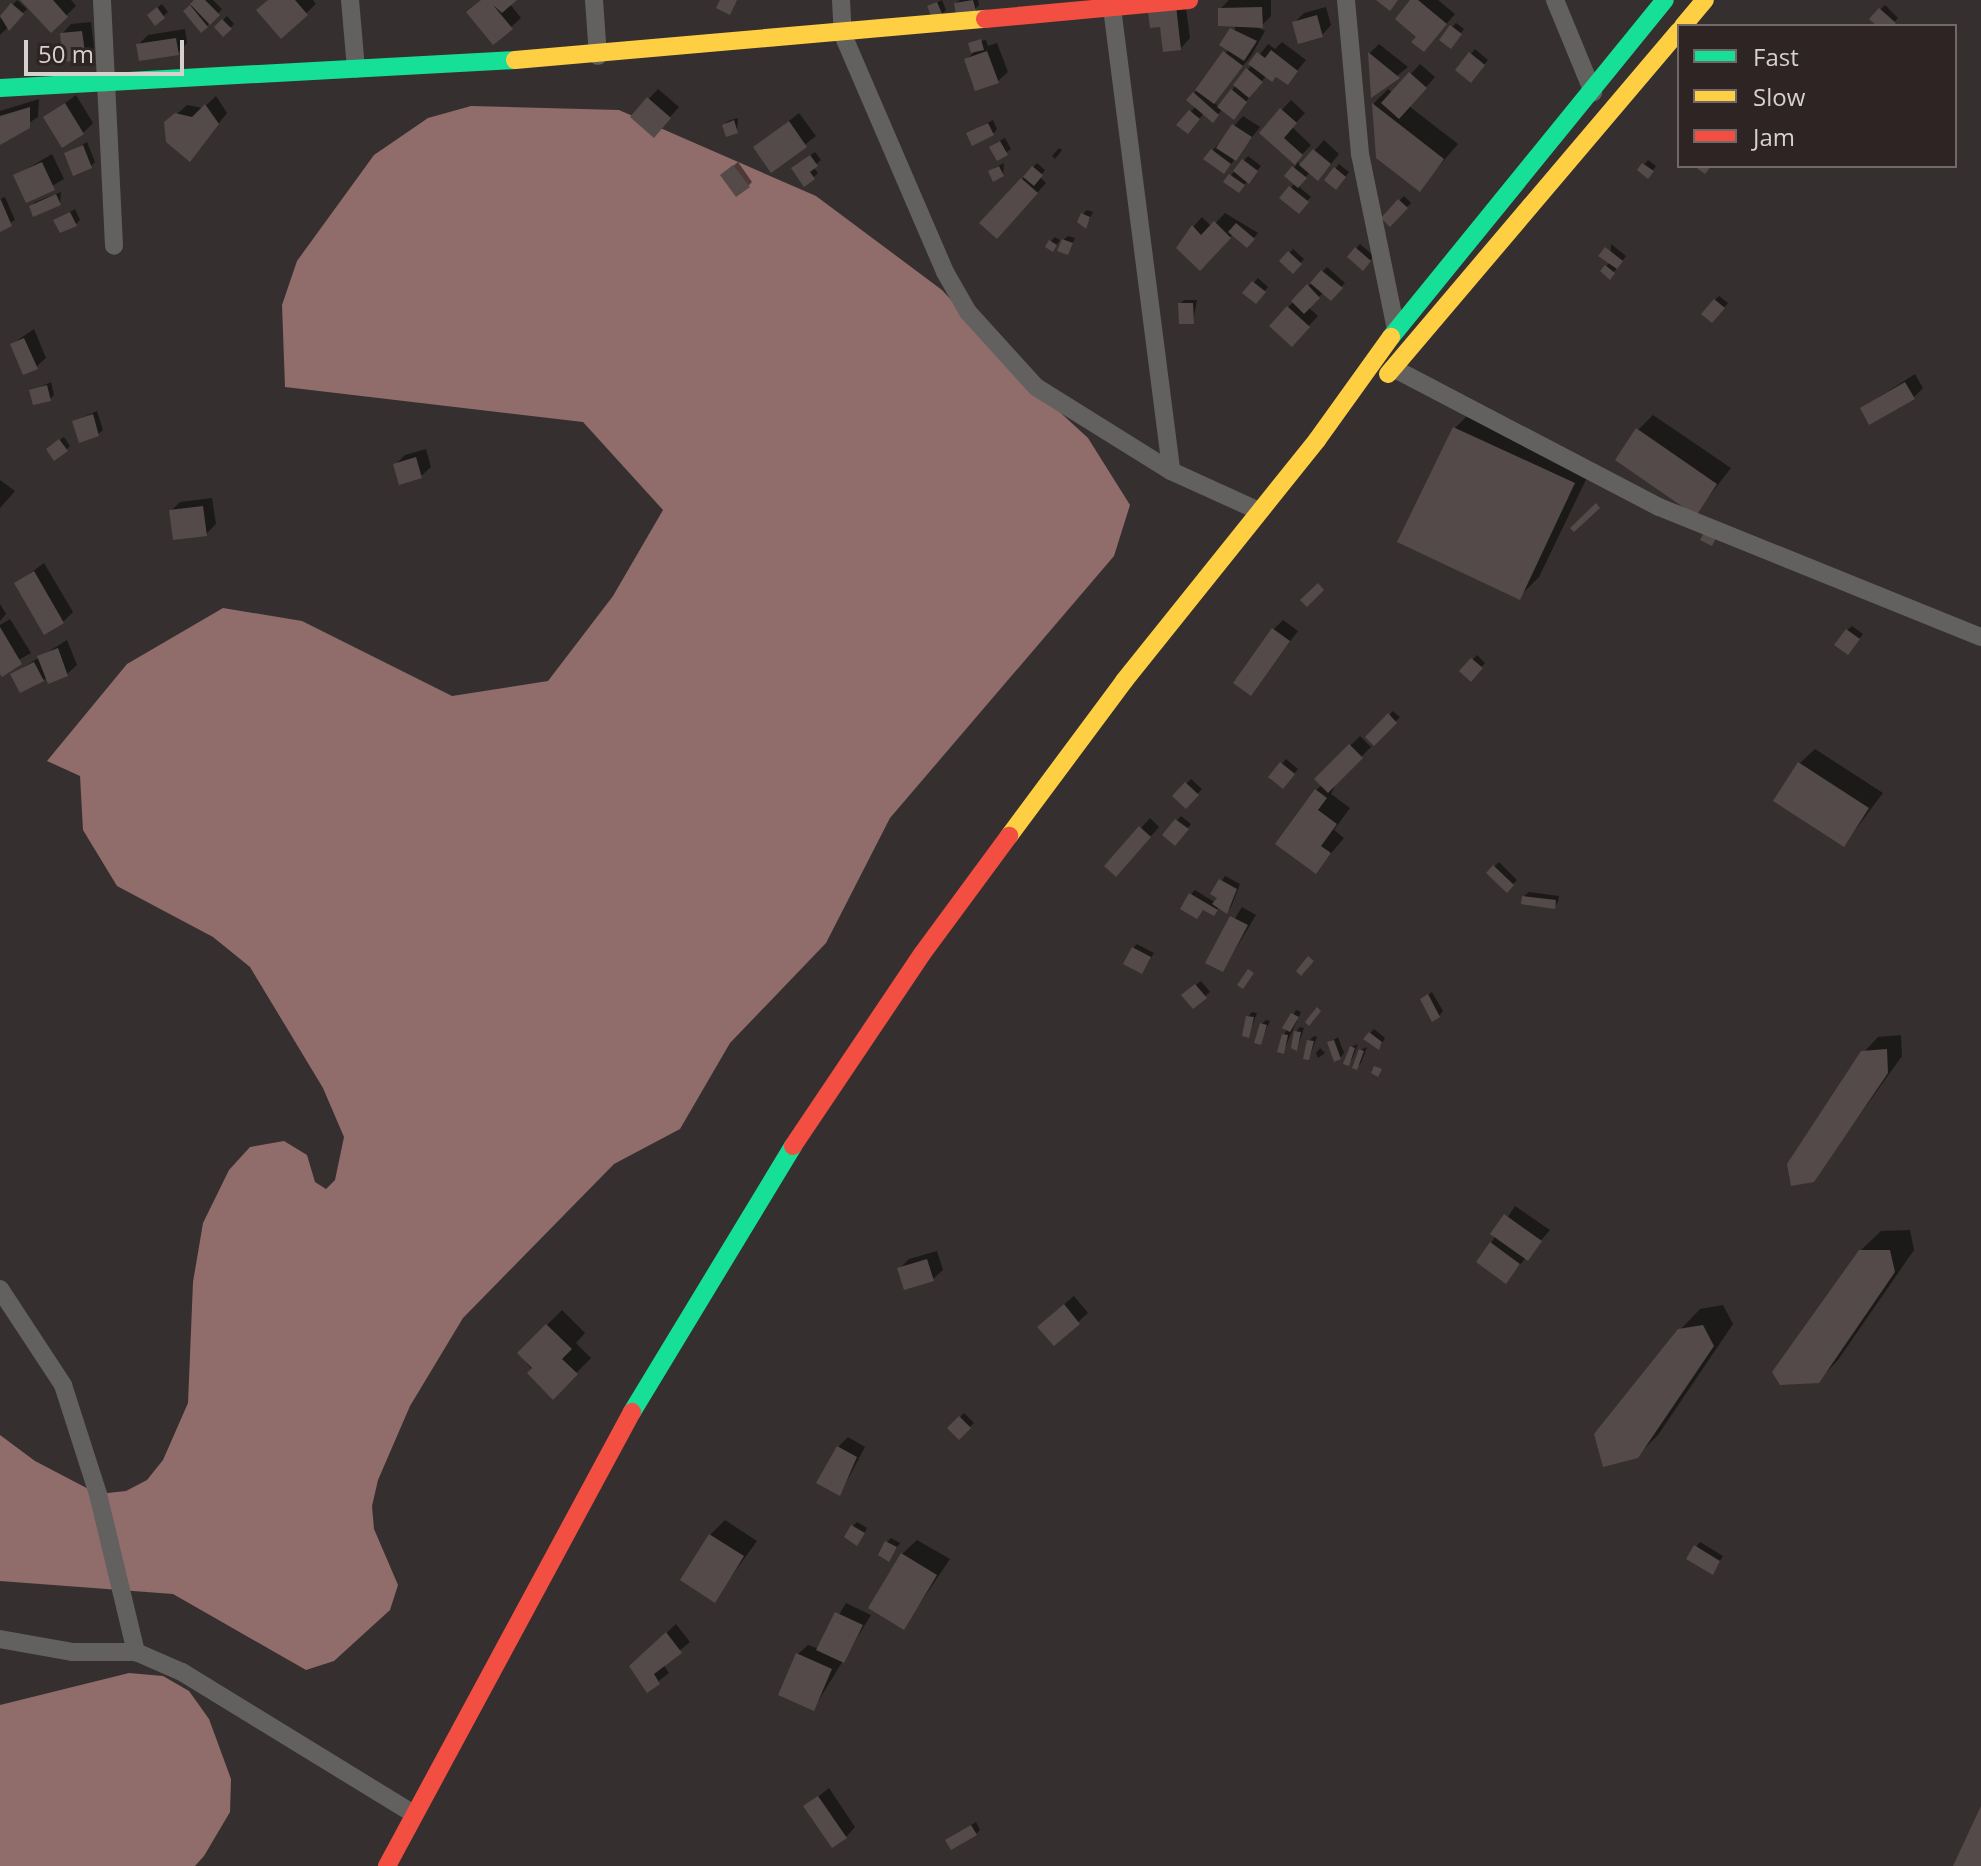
<!DOCTYPE html>
<html>
<head>
<meta charset="utf-8">
<style>
	body { margin:0 }
	#map { position:relative; width:1981px; height:1866px; overflow:hidden; background:#35302f; font-family:"Open Sans",sans-serif }
	div>[style] { position:absolute }
	[style*='--x'] { left:calc(var(--x)*1px); top:calc(var(--y)*1px); width:calc(var(--w)*1px); rotate:calc(var(--a)*1deg) }
	.water>* { inset:0; background:#906c6a }
	.shadow>* { inset:0; background:#0007 }
	.building>* { inset:0; background:#544a4a }
	.street>* { height:18px; margin:-9px; padding:0 9px; transform-origin:9px; border-radius:9px; background:#636060 }
	.fast>* { height:18px; margin:-9px; padding:0 9px; transform-origin:9px; border-radius:9px; background:#16e098 }
	.slow>* { height:18px; margin:-9px; padding:0 9px; transform-origin:9px; border-radius:9px; background:#ffcf43 }
	.jam>* { height:18px; margin:-9px; padding:0 9px; transform-origin:9px; border-radius:9px; background:#f24e42 }
	span { translate:-50% -50%; white-space:nowrap; text-align:center; line-height:1.15; -webkit-text-stroke:6px #2d2423; paint-order:stroke }
	.legend { position:absolute; left:1677px; top:24px; width:280px; height:144px; box-sizing:border-box; background:#2d2423; border:2px solid #716968; margin:0; padding:10px 14px; list-style:none; font-size:24px; color:#d6d0cf }
	.legend li { display:flex; align-items:center; gap:16px; height:40px }
	.legend b { width:40px; border:2px solid #716968 }
	.scale { position:absolute; left:24px; top:40px; width:160px; height:36px; box-sizing:border-box; border:4px solid #d6d0cf; border-top:0; padding-left:10px; font-size:24px; line-height:28px; white-space:nowrap; color:#d6d0cf; -webkit-text-stroke:6px #2d2423; paint-order:stroke }
</style>
</head>
<body>
<div id="map">
	<div class="water">
		<div style="clip-path:polygon(471px 106px,619px 110px,816px 196px,942px 290px,1027px 382px,1088px 438px,1130px 505px,1114px 556px,890px 818px,826px 943px,730px 1043px,680px 1129px,614px 1164px,463px 1318px,410px 1406px,378px 1480px,372px 1506px,374px 1529px,398px 1585px,390px 1610px,334px 1661px,306px 1670px,173px 1594px,0 1581px,0 1435px,35px 1461px,98px 1494px,126px 1491px,147px 1480px,163px 1460px,188px 1403px,193px 1282px,203px 1223px,229px 1170px,250px 1147px,284px 1141px,307px 1155px,315px 1182px,326px 1189px,335px 1180px,344px 1137px,323px 1088px,250px 967px,213px 937px,117px 886px,83px 830px,80px 776px,47px 761px,127px 664px,223px 608px,302px 621px,452px 696px,548px 681px,613px 596px,663px 510px,583px 422px,285px 387px,282px 305px,297px 261px,374px 155px,428px 118px)"></div>
		<div style="clip-path:polygon(129px 1673px,163px 1676px,189px 1691px,209px 1719px,231px 1779px,230px 1812px,204px 1856px,195px 1866px,0 1866px,0 1705px)"></div>
	</div>
	<div class="shadow">
		<div style="clip-path:polygon(17px 0,27px 9px,0 35px,0 19px)"></div>
		<div style="clip-path:polygon(23px 0,71px 0,76px 6px,51px 30px)"></div>
		<div style="clip-path:polygon(197px 0,213px 0,222px 9px,207px 26px,186px 11px)"></div>
		<div style="clip-path:polygon(269px 0,313px 0,316px 4px,281px 36px)"></div>
		<div style="clip-path:polygon(481px 0,514px 0,510px 4px,521px 18px,511px 27px)"></div>
		<div style="clip-path:polygon(942px 0,946px 10px,941px 15px,929px 6px)"></div>
		<div style="clip-path:polygon(960px 0,978px 0,979px 5px,975px 9px,956px 3px)"></div>
		<div style="clip-path:polygon(1185px 0,1190px 38px,1181px 48px,1160px 3px)"></div>
		<div style="clip-path:polygon(1229px 0,1271px 0,1271px 16px,1259px 28px,1265px 31px,1251px 56px,1213px 102px,1219px 107px,1268px 44px,1275px 49px,1282px 42px,1306px 60px,1287px 83px,1277px 74px,1266px 76px,1237px 113px,1223px 109px,1212px 120px,1204px 113px,1192px 128px,1179px 125px,1196px 106px,1189px 100px,1229px 49px,1236px 25px,1220px 9px)"></div>
		<div style="clip-path:polygon(1413px 0,1438px 0,1455px 14px,1433px 40px,1419px 37px)"></div>
		<div style="clip-path:polygon(162px 4px,168px 12px,155px 23px,153px 11px)"></div>
		<div style="clip-path:polygon(1885px 5px,1898px 18px,1891px 26px,1880px 26px,1872px 18px)"></div>
		<div style="clip-path:polygon(1326px 7px,1331px 25px,1322px 35px,1294px 23px,1304px 13px)"></div>
		<div style="clip-path:polygon(227px 16px,234px 24px,224px 34px,216px 27px)"></div>
		<div style="clip-path:polygon(91px 22px,94px 48px,85px 57px,62px 34px,71px 24px)"></div>
		<div style="clip-path:polygon(1456px 23px,1464px 29px,1454px 42px,1452px 27px)"></div>
		<div style="clip-path:polygon(185px 29px,187px 43px,178px 53px,138px 45px,148px 35px)"></div>
		<div style="clip-path:polygon(986px 40px,988px 46px,997px 43px,1008px 72px,998px 81px,966px 60px,973px 53px,970px 43px)"></div>
		<div style="clip-path:polygon(1379px 44px,1408px 67px,1373px 95px,1370px 53px)"></div>
		<div style="clip-path:polygon(1475px 49px,1488px 60px,1475px 76px,1457px 70px)"></div>
		<div style="clip-path:polygon(1420px 64px,1435px 77px,1409px 106px,1458px 144px,1419px 189px,1378px 157px,1374px 103px,1388px 89px,1393px 93px)"></div>
		<div style="clip-path:polygon(658px 89px,679px 107px,663px 125px,633px 116px)"></div>
		<div style="clip-path:polygon(76px 95px,93px 123px,83px 133px,46px 117px)"></div>
		<div style="clip-path:polygon(216px 96px,227px 113px,190px 160px,167px 123px,187px 105px,203px 108px)"></div>
		<div style="clip-path:polygon(39px 99px,38px 117px,0 142px,0 111px)"></div>
		<div style="clip-path:polygon(1291px 100px,1305px 113px,1292px 127px,1311px 145px,1296px 161px,1301px 166px,1324px 140px,1339px 154px,1327px 169px,1310px 172px,1298px 186px,1311px 197px,1298px 211px,1282px 198px,1295px 183px,1287px 176px,1297px 164px,1262px 132px)"></div>
		<div style="clip-path:polygon(799px 113px,816px 136px,772px 170px,756px 147px)"></div>
		<div style="clip-path:polygon(1243px 116px,1260px 127px,1228px 168px,1213px 150px)"></div>
		<div style="clip-path:polygon(738px 118px,737px 131px,724px 125px,728px 121px)"></div>
		<div style="clip-path:polygon(993px 120px,997px 129px,993px 134px,968px 133px)"></div>
		<div style="clip-path:polygon(1005px 138px,1011px 149px,998px 158px,996px 143px)"></div>
		<div style="clip-path:polygon(87px 142px,95px 162px,91px 166px,66px 154px)"></div>
		<div style="clip-path:polygon(1059px 148px,1062px 150px,1055px 159px,1052px 156px)"></div>
		<div style="clip-path:polygon(815px 152px,821px 160px,813px 167px,818px 173px,814px 177px,797px 165px)"></div>
		<div style="clip-path:polygon(52px 154px,64px 179px,27px 201px,15px 176px)"></div>
		<div style="clip-path:polygon(1248px 156px,1261px 166px,1252px 177px,1243px 186px,1226px 181px)"></div>
		<div style="clip-path:polygon(1648px 160px,1656px 166px,1652px 172px,1640px 170px)"></div>
		<div style="clip-path:polygon(738px 162px,752px 182px,748px 186px,727px 171px)"></div>
		<div style="clip-path:polygon(1004px 163px,1003px 175px,990px 172px,994px 168px)"></div>
		<div style="clip-path:polygon(1037px 163px,1045px 170px,1040px 177px,1046px 183px,1006px 227px,982px 223px)"></div>
		<div style="clip-path:polygon(1339px 164px,1349px 172px,1340px 183px,1326px 180px)"></div>
		<div style="clip-path:polygon(61px 192px,60px 203px,31px 206px,35px 202px)"></div>
		<div style="clip-path:polygon(1404px 196px,1411px 203px,1390px 224px,1383px 217px)"></div>
		<div style="clip-path:polygon(5px 197px,15px 220px,0 229px,0 199px)"></div>
		<div style="clip-path:polygon(75px 209px,80px 220px,76px 224px,56px 220px)"></div>
		<div style="clip-path:polygon(1087px 210px,1093px 212px,1085px 227px,1083px 214px)"></div>
		<div style="clip-path:polygon(1225px 213px,1258px 233px,1247px 246px,1233px 234px,1200px 268px,1193px 227px,1202px 217px,1212px 227px)"></div>
		<div style="clip-path:polygon(1068px 236px,1075px 238px,1068px 253px,1063px 240px)"></div>
		<div style="clip-path:polygon(1055px 237px,1060px 240px,1056px 246px,1051px 241px)"></div>
		<div style="clip-path:polygon(1360px 244px,1374px 256px,1363px 268px,1349px 256px)"></div>
		<div style="clip-path:polygon(1611px 244px,1626px 256px,1610px 277px,1602px 271px,1610px 262px)"></div>
		<div style="clip-path:polygon(1293px 249px,1304px 259px,1293px 271px,1282px 261px)"></div>
		<div style="clip-path:polygon(1327px 267px,1345px 283px,1331px 298px,1324px 292px,1308px 307px,1318px 316px,1292px 344px,1271px 325px)"></div>
		<div style="clip-path:polygon(1258px 278px,1268px 287px,1260px 297px,1245px 293px)"></div>
		<div style="clip-path:polygon(1719px 296px,1728px 303px,1716px 317px,1715px 300px)"></div>
		<div style="clip-path:polygon(1184px 300px,1197px 300px,1193px 322px,1180px 304px)"></div>
		<div style="clip-path:polygon(34px 329px,46px 358px,36px 367px,12px 344px)"></div>
		<div style="clip-path:polygon(1915px 374px,1923px 388px,1913px 398px,1862px 408px)"></div>
		<div style="clip-path:polygon(51px 382px,54px 395px,50px 399px,31px 391px)"></div>
		<div style="clip-path:polygon(1475px 408px,1594px 463px,1539px 577px,1519px 597px,1455px 428px)"></div>
		<div style="clip-path:polygon(97px 411px,103px 430px,98px 434px,75px 421px)"></div>
		<div style="clip-path:polygon(1653px 415px,1731px 468px,1696px 513px,1638px 430px)"></div>
		<div style="clip-path:polygon(64px 437px,70px 446px,66px 450px,53px 445px)"></div>
		<div style="clip-path:polygon(426px 449px,431px 467px,421px 476px,395px 465px,405px 455px)"></div>
		<div style="clip-path:polygon(0 480px,15px 491px,0 508px)"></div>
		<div style="clip-path:polygon(212px 498px,216px 524px,206px 534px,171px 511px,180px 502px)"></div>
		<div style="clip-path:polygon(44px 563px,73px 612px,63px 622px,17px 583px)"></div>
		<div style="clip-path:polygon(0 604px,6px 614px,0 621px)"></div>
		<div style="clip-path:polygon(10px 619px,31px 653px,0 670px,0 625px)"></div>
		<div style="clip-path:polygon(1283px 620px,1298px 631px,1250px 693px,1274px 629px)"></div>
		<div style="clip-path:polygon(1852px 626px,1863px 634px,1852px 648px,1847px 630px)"></div>
		<div style="clip-path:polygon(67px 640px,77px 665px,67px 674px,42px 680px,13px 674px)"></div>
		<div style="clip-path:polygon(1477px 655px,1485px 663px,1471px 679px,1462px 671px)"></div>
		<div style="clip-path:polygon(1393px 711px,1400px 717px,1374px 743px,1368px 737px)"></div>
		<div style="clip-path:polygon(1360px 736px,1371px 747px,1338px 780px,1331px 794px,1350px 808px,1334px 830px,1344px 838px,1316px 871px,1316px 790px,1322px 785px,1317px 779px)"></div>
		<div style="clip-path:polygon(1815px 749px,1883px 793px,1844px 845px,1800px 763px)"></div>
		<div style="clip-path:polygon(1286px 759px,1298px 769px,1287px 782px,1271px 777px)"></div>
		<div style="clip-path:polygon(1191px 779px,1202px 789px,1186px 806px,1175px 796px)"></div>
		<div style="clip-path:polygon(1181px 816px,1191px 824px,1179px 839px,1165px 835px)"></div>
		<div style="clip-path:polygon(1150px 818px,1159px 827px,1125px 865px,1141px 828px)"></div>
		<div style="clip-path:polygon(1499px 862px,1517px 880px,1507px 890px,1488px 873px)"></div>
		<div style="clip-path:polygon(1225px 876px,1240px 884px,1231px 907px,1227px 911px,1219px 907px,1214px 914px,1191px 894px,1195px 890px,1216px 903px,1219px 897px,1213px 894px)"></div>
		<div style="clip-path:polygon(1529px 892px,1559px 896px,1558px 902px,1554px 907px,1524px 896px)"></div>
		<div style="clip-path:polygon(1242px 907px,1256px 915px,1223px 970px,1208px 962px)"></div>
		<div style="clip-path:polygon(1137px 944px,1154px 953px,1142px 972px,1133px 948px)"></div>
		<div style="clip-path:polygon(1201px 981px,1210px 992px,1193px 1006px,1188px 991px)"></div>
		<div style="clip-path:polygon(1432px 992px,1443px 1011px,1439px 1016px,1422px 999px)"></div>
		<div style="clip-path:polygon(1296px 1010px,1301px 1012px,1283px 1052px,1284px 1035px)"></div>
		<div style="clip-path:polygon(1252px 1012px,1257px 1013px,1248px 1036px,1248px 1017px)"></div>
		<div style="clip-path:polygon(1266px 1020px,1270px 1021px,1260px 1043px,1262px 1024px)"></div>
		<div style="clip-path:polygon(1300px 1027px,1304px 1028px,1297px 1049px,1296px 1032px)"></div>
		<div style="clip-path:polygon(1374px 1029px,1385px 1038px,1379px 1048px,1370px 1033px)"></div>
		<div style="clip-path:polygon(1901px 1035px,1902px 1056px,1813px 1180px,1863px 1053px,1878px 1037px)"></div>
		<div style="clip-path:polygon(1314px 1036px,1317px 1037px,1309px 1058px,1309px 1041px)"></div>
		<div style="clip-path:polygon(1338px 1037px,1344px 1053px,1340px 1058px,1329px 1043px)"></div>
		<div style="clip-path:polygon(1358px 1044px,1352px 1059px,1348px 1063px,1351px 1047px)"></div>
		<div style="clip-path:polygon(1367px 1047px,1361px 1063px,1357px 1067px,1360px 1050px)"></div>
		<div style="clip-path:polygon(1320px 1048px,1325px 1053px,1318px 1058px,1316px 1053px)"></div>
		<div style="clip-path:polygon(1515px 1206px,1550px 1230px,1506px 1281px,1491px 1243px)"></div>
		<div style="clip-path:polygon(1910px 1230px,1914px 1250px,1838px 1360px,1818px 1381px,1860px 1251px,1881px 1231px)"></div>
		<div style="clip-path:polygon(937px 1251px,943px 1270px,933px 1279px,899px 1269px,909px 1259px)"></div>
		<div style="clip-path:polygon(1074px 1296px,1088px 1313px,1054px 1344px,1049px 1317px)"></div>
		<div style="clip-path:polygon(1723px 1305px,1733px 1324px,1658px 1435px,1637px 1456px,1680px 1330px,1700px 1309px)"></div>
		<div style="clip-path:polygon(562px 1310px,585px 1333px,576px 1343px,591px 1358px,553px 1397px,519px 1353px)"></div>
		<div style="clip-path:polygon(964px 1413px,974px 1423px,959px 1438px,950px 1428px)"></div>
		<div style="clip-path:polygon(848px 1437px,865px 1447px,840px 1494px,838px 1447px)"></div>
		<div style="clip-path:polygon(725px 1520px,757px 1541px,714px 1600px,710px 1535px)"></div>
		<div style="clip-path:polygon(857px 1522px,867px 1528px,861px 1539px,853px 1526px)"></div>
		<div style="clip-path:polygon(891px 1538px,900px 1543px,889px 1559px,887px 1542px)"></div>
		<div style="clip-path:polygon(917px 1540px,950px 1559px,904px 1627px,902px 1554px)"></div>
		<div style="clip-path:polygon(1700px 1542px,1723px 1556px,1716px 1568px,1696px 1547px)"></div>
		<div style="clip-path:polygon(846px 1603px,871px 1615px,814px 1708px,798px 1654px,808px 1645px,819px 1649px)"></div>
		<div style="clip-path:polygon(676px 1624px,690px 1642px,663px 1664px,669px 1673px,647px 1690px,631px 1666px)"></div>
		<div style="clip-path:polygon(829px 1788px,855px 1827px,846px 1837px,806px 1806px)"></div>
		<div style="clip-path:polygon(976px 1822px,980px 1830px,976px 1834px,948px 1840px)"></div>
	</div>
	<div class="building">
		<div style="clip-path:polygon(20px 0,53px 0,68px 17px,51px 33px)"></div>
		<div style="clip-path:polygon(194px 0,205px 0,220px 15px,210px 25px,190px 4px)"></div>
		<div style="clip-path:polygon(268px 0,295px 0,308px 15px,281px 39px,256px 10px)"></div>
		<div style="clip-path:polygon(481px 0,517px 0,502px 13px,493px 5px,513px 29px,493px 45px,466px 12px)"></div>
		<div style="clip-path:polygon(720px 0,737px 0,730px 15px,716px 8px)"></div>
		<div style="clip-path:polygon(973px 0,976px 11px,956px 15px,954px 3px)"></div>
		<div style="clip-path:polygon(1376px 0,1398px 0,1390px 11px)"></div>
		<div style="clip-path:polygon(1410px 0,1418px 0,1447px 24px,1424px 52px,1411px 42px,1416px 37px,1395px 19px)"></div>
		<div style="clip-path:polygon(937px 2px,943px 16px,933px 20px,927px 6px)"></div>
		<div style="clip-path:polygon(11px 3px,24px 14px,9px 31px,0 16px)"></div>
		<div style="clip-path:polygon(190px 5px,208px 27px,201px 33px,183px 11px)"></div>
		<div style="clip-path:polygon(1176px 5px,1181px 50px,1163px 52px,1160px 27px,1150px 28px,1148px 12px)"></div>
		<div style="clip-path:polygon(157px 7px,165px 18px,155px 26px,147px 15px)"></div>
		<div style="clip-path:polygon(1262px 7px,1263px 28px,1218px 26px,1218px 8px)"></div>
		<div style="clip-path:polygon(1879px 8px,1896px 23px,1893px 26px,1877px 26px,1869px 19px)"></div>
		<div style="clip-path:polygon(1317px 15px,1323px 37px,1298px 44px,1292px 22px)"></div>
		<div style="clip-path:polygon(222px 19px,232px 29px,223px 37px,214px 27px)"></div>
		<div style="clip-path:polygon(1450px 25px,1462px 34px,1451px 49px,1439px 40px)"></div>
		<div style="clip-path:polygon(1230px 28px,1257px 41px,1244px 61px,1219px 45px)"></div>
		<div style="clip-path:polygon(82px 31px,86px 59px,63px 62px,60px 33px)"></div>
		<div style="clip-path:polygon(176px 38px,179px 55px,139px 61px,136px 44px)"></div>
		<div style="clip-path:polygon(981px 39px,984px 50px,971px 53px,968px 43px)"></div>
		<div style="clip-path:polygon(1271px 50px,1298px 71px,1288px 85px,1276px 77px,1272px 82px,1248px 64px,1257px 52px,1265px 58px)"></div>
		<div style="clip-path:polygon(987px 51px,999px 83px,975px 91px,964px 59px)"></div>
		<div style="clip-path:polygon(1223px 51px,1243px 66px,1214px 104px,1195px 90px)"></div>
		<div style="clip-path:polygon(1368px 52px,1400px 78px,1371px 98px)"></div>
		<div style="clip-path:polygon(1469px 52px,1485px 65px,1471px 83px,1455px 70px)"></div>
		<div style="clip-path:polygon(1246px 68px,1263px 82px,1249px 98px,1233px 85px)"></div>
		<div style="clip-path:polygon(1409px 72px,1427px 88px,1399px 119px,1381px 103px)"></div>
		<div style="clip-path:polygon(1231px 89px,1247px 102px,1234px 120px,1217px 107px)"></div>
		<div style="clip-path:polygon(1193px 92px,1219px 115px,1213px 123px,1186px 100px)"></div>
		<div style="clip-path:polygon(647px 97px,671px 118px,654px 138px,630px 117px)"></div>
		<div style="clip-path:polygon(65px 103px,84px 134px,62px 148px,43px 117px)"></div>
		<div style="clip-path:polygon(1372px 103px,1444px 159px,1420px 192px,1376px 158px)"></div>
		<div style="clip-path:polygon(205px 104px,219px 124px,190px 162px,166px 142px,164px 122px,175px 113px,192px 117px)"></div>
		<div style="clip-path:polygon(30px 107px,30px 128px,0 145px,0 116px)"></div>
		<div style="clip-path:polygon(1280px 108px,1297px 123px,1284px 138px,1303px 155px,1295px 165px,1259px 133px)"></div>
		<div style="clip-path:polygon(1189px 110px,1200px 119px,1188px 134px,1176px 125px)"></div>
		<div style="clip-path:polygon(734px 120px,738px 133px,726px 137px,722px 125px)"></div>
		<div style="clip-path:polygon(789px 121px,807px 147px,771px 173px,753px 147px)"></div>
		<div style="clip-path:polygon(988px 123px,994px 135px,972px 146px,966px 133px)"></div>
		<div style="clip-path:polygon(1232px 124px,1252px 137px,1236px 161px,1216px 148px)"></div>
		<div style="clip-path:polygon(1000px 141px,1008px 155px,997px 161px,989px 147px)"></div>
		<div style="clip-path:polygon(83px 145px,92px 168px,73px 176px,64px 153px)"></div>
		<div style="clip-path:polygon(1211px 149px,1231px 164px,1224px 174px,1203px 159px)"></div>
		<div style="clip-path:polygon(1313px 149px,1331px 164px,1318px 181px,1299px 165px)"></div>
		<div style="clip-path:polygon(810px 155px,818px 166px,810px 172px,815px 179px,804px 187px,791px 168px)"></div>
		<div style="clip-path:polygon(1242px 159px,1258px 171px,1249px 184px,1233px 171px)"></div>
		<div style="clip-path:polygon(42px 162px,55px 190px,26px 203px,13px 175px)"></div>
		<div style="clip-path:polygon(1642px 163px,1654px 171px,1648px 179px,1637px 170px)"></div>
		<div style="clip-path:polygon(733px 165px,750px 187px,736px 197px,720px 175px)"></div>
		<div style="clip-path:polygon(999px 166px,1004px 176px,993px 182px,988px 171px)"></div>
		<div style="clip-path:polygon(1032px 166px,1043px 175px,1034px 186px,1023px 177px)"></div>
		<div style="clip-path:polygon(1292px 166px,1307px 178px,1298px 188px,1284px 176px)"></div>
		<div style="clip-path:polygon(1694px 166px,1711px 166px,1705px 174px)"></div>
		<div style="clip-path:polygon(1334px 167px,1346px 177px,1336px 190px,1324px 180px)"></div>
		<div style="clip-path:polygon(1229px 174px,1245px 185px,1239px 193px,1223px 182px)"></div>
		<div style="clip-path:polygon(1021px 178px,1038px 193px,997px 239px,979px 223px)"></div>
		<div style="clip-path:polygon(1289px 186px,1309px 202px,1299px 214px,1279px 198px)"></div>
		<div style="clip-path:polygon(56px 194px,61px 205px,33px 217px,29px 206px)"></div>
		<div style="clip-path:polygon(0 198px,12px 226px,0 232px)"></div>
		<div style="clip-path:polygon(1398px 199px,1408px 208px,1390px 227px,1381px 218px)"></div>
		<div style="clip-path:polygon(70px 212px,77px 226px,60px 233px,53px 220px)"></div>
		<div style="clip-path:polygon(1081px 213px,1090px 217px,1086px 229px,1077px 222px)"></div>
		<div style="clip-path:polygon(1214px 221px,1231px 238px,1200px 271px,1176px 248px,1192px 225px,1201px 235px)"></div>
		<div style="clip-path:polygon(1236px 223px,1255px 239px,1247px 248px,1228px 232px)"></div>
		<div style="clip-path:polygon(1062px 239px,1073px 243px,1068px 255px,1057px 251px)"></div>
		<div style="clip-path:polygon(1049px 240px,1057px 245px,1053px 252px,1045px 247px)"></div>
		<div style="clip-path:polygon(1355px 247px,1371px 261px,1363px 271px,1347px 257px)"></div>
		<div style="clip-path:polygon(1605px 247px,1623px 261px,1617px 269px,1598px 256px)"></div>
		<div style="clip-path:polygon(1288px 251px,1302px 264px,1293px 274px,1279px 261px)"></div>
		<div style="clip-path:polygon(1605px 265px,1615px 273px,1610px 280px,1600px 271px)"></div>
		<div style="clip-path:polygon(1321px 270px,1343px 288px,1331px 301px,1310px 283px)"></div>
		<div style="clip-path:polygon(1252px 281px,1266px 292px,1256px 304px,1242px 293px)"></div>
		<div style="clip-path:polygon(1307px 284px,1320px 298px,1304px 314px,1291px 301px)"></div>
		<div style="clip-path:polygon(1714px 299px,1725px 308px,1712px 323px,1701px 314px)"></div>
		<div style="clip-path:polygon(1178px 303px,1193px 303px,1194px 324px,1179px 324px)"></div>
		<div style="clip-path:polygon(1287px 306px,1310px 327px,1292px 347px,1269px 326px)"></div>
		<div style="clip-path:polygon(24px 338px,38px 369px,23px 375px,10px 344px)"></div>
		<div style="clip-path:polygon(1905px 382px,1915px 399px,1869px 425px,1860px 408px)"></div>
		<div style="clip-path:polygon(47px 385px,51px 401px,33px 405px,29px 390px)"></div>
		<div style="clip-path:polygon(93px 414px,99px 436px,79px 443px,72px 421px)"></div>
		<div style="clip-path:polygon(1453px 427px,1575px 483px,1520px 600px,1397px 542px)"></div>
		<div style="clip-path:polygon(1636px 428px,1717px 484px,1696px 516px,1615px 460px)"></div>
		<div style="clip-path:polygon(59px 439px,68px 451px,54px 461px,46px 449px)"></div>
		<div style="clip-path:polygon(416px 457px,422px 478px,399px 485px,393px 464px)"></div>
		<div style="clip-path:polygon(1596px 503px,1600px 508px,1574px 532px,1570px 528px)"></div>
		<div style="clip-path:polygon(203px 506px,207px 536px,173px 540px,169px 510px)"></div>
		<div style="clip-path:polygon(1706px 529px,1717px 536px,1712px 546px,1700px 540px)"></div>
		<div style="clip-path:polygon(34px 571px,64px 623px,44px 635px,14px 583px)"></div>
		<div style="clip-path:polygon(1318px 583px,1324px 590px,1307px 607px,1300px 600px)"></div>
		<div style="clip-path:polygon(0 627px,22px 664px,2px 677px,0 674px)"></div>
		<div style="clip-path:polygon(1272px 628px,1290px 641px,1251px 696px,1233px 683px)"></div>
		<div style="clip-path:polygon(1846px 629px,1860px 639px,1848px 655px,1834px 645px)"></div>
		<div style="clip-path:polygon(58px 648px,68px 676px,48px 684px,37px 656px)"></div>
		<div style="clip-path:polygon(1471px 658px,1483px 668px,1471px 682px,1459px 671px)"></div>
		<div style="clip-path:polygon(34px 662px,44px 681px,20px 693px,10px 674px)"></div>
		<div style="clip-path:polygon(1388px 713px,1397px 723px,1374px 746px,1365px 737px)"></div>
		<div style="clip-path:polygon(1349px 744px,1363px 758px,1328px 793px,1314px 779px)"></div>
		<div style="clip-path:polygon(1280px 762px,1295px 774px,1283px 789px,1268px 777px)"></div>
		<div style="clip-path:polygon(1798px 762px,1869px 808px,1844px 847px,1773px 801px)"></div>
		<div style="clip-path:polygon(1185px 782px,1199px 795px,1186px 809px,1172px 796px)"></div>
		<div style="clip-path:polygon(1315px 789px,1327px 798px,1318px 810px,1337px 824px,1321px 846px,1331px 853px,1316px 874px,1275px 844px)"></div>
		<div style="clip-path:polygon(1175px 819px,1189px 829px,1175px 846px,1162px 835px)"></div>
		<div style="clip-path:polygon(1139px 826px,1151px 837px,1116px 877px,1104px 866px)"></div>
		<div style="clip-path:polygon(1493px 865px,1514px 885px,1507px 893px,1486px 873px)"></div>
		<div style="clip-path:polygon(1219px 879px,1237px 889px,1227px 914px,1212px 904px,1217px 898px,1210px 894px)"></div>
		<div style="clip-path:polygon(1189px 893px,1218px 910px,1214px 916px,1203px 910px,1197px 919px,1180px 909px)"></div>
		<div style="clip-path:polygon(1522px 896px,1556px 900px,1555px 909px,1521px 904px)"></div>
		<div style="clip-path:polygon(1230px 916px,1248px 925px,1223px 972px,1205px 963px)"></div>
		<div style="clip-path:polygon(1132px 947px,1151px 957px,1142px 974px,1123px 964px)"></div>
		<div style="clip-path:polygon(1308px 956px,1314px 961px,1301px 976px,1296px 971px)"></div>
		<div style="clip-path:polygon(1248px 969px,1254px 973px,1243px 989px,1237px 985px)"></div>
		<div style="clip-path:polygon(1195px 984px,1207px 998px,1193px 1009px,1181px 995px)"></div>
		<div style="clip-path:polygon(1428px 994px,1440px 1017px,1432px 1022px,1420px 999px)"></div>
		<div style="clip-path:polygon(1317px 1007px,1321px 1011px,1309px 1026px,1305px 1022px)"></div>
		<div style="clip-path:polygon(1291px 1013px,1299px 1017px,1290px 1032px,1282px 1028px)"></div>
		<div style="clip-path:polygon(1246px 1016px,1254px 1017px,1249px 1038px,1242px 1036px)"></div>
		<div style="clip-path:polygon(1260px 1023px,1267px 1025px,1261px 1045px,1254px 1043px)"></div>
		<div style="clip-path:polygon(1294px 1031px,1301px 1032px,1297px 1051px,1291px 1048px)"></div>
		<div style="clip-path:polygon(1369px 1032px,1382px 1042px,1379px 1050px,1363px 1039px)"></div>
		<div style="clip-path:polygon(1282px 1034px,1288px 1035px,1284px 1054px,1277px 1052px)"></div>
		<div style="clip-path:polygon(1307px 1040px,1314px 1041px,1309px 1060px,1303px 1059px)"></div>
		<div style="clip-path:polygon(1334px 1040px,1341px 1059px,1334px 1062px,1327px 1042px)"></div>
		<div style="clip-path:polygon(1350px 1046px,1355px 1048px,1349px 1066px,1343px 1064px)"></div>
		<div style="clip-path:polygon(1359px 1049px,1364px 1051px,1357px 1070px,1352px 1068px)"></div>
		<div style="clip-path:polygon(1887px 1049px,1888px 1073px,1814px 1182px,1791px 1186px,1787px 1164px,1861px 1051px)"></div>
		<div style="clip-path:polygon(1374px 1066px,1382px 1069px,1378px 1077px,1371px 1073px)"></div>
		<div style="clip-path:polygon(1504px 1214px,1542px 1241px,1528px 1261px,1490px 1234px)"></div>
		<div style="clip-path:polygon(1490px 1242px,1520px 1264px,1506px 1284px,1476px 1262px)"></div>
		<div style="clip-path:polygon(1859px 1250px,1890px 1250px,1895px 1272px,1819px 1383px,1780px 1385px,1772px 1372px)"></div>
		<div style="clip-path:polygon(927px 1259px,934px 1281px,904px 1290px,897px 1268px)"></div>
		<div style="clip-path:polygon(1064px 1304px,1080px 1324px,1054px 1346px,1037px 1327px)"></div>
		<div style="clip-path:polygon(546px 1324px,572px 1349px,562px 1359px,578px 1374px,553px 1400px,527px 1373px,532px 1368px,517px 1353px)"></div>
		<div style="clip-path:polygon(1703px 1325px,1714px 1346px,1638px 1458px,1603px 1467px,1594px 1434px,1678px 1329px)"></div>
		<div style="clip-path:polygon(959px 1416px,971px 1428px,959px 1440px,947px 1428px)"></div>
		<div style="clip-path:polygon(837px 1446px,857px 1457px,840px 1496px,816px 1483px)"></div>
		<div style="clip-path:polygon(851px 1525px,865px 1533px,857px 1546px,844px 1537px)"></div>
		<div style="clip-path:polygon(709px 1534px,744px 1556px,715px 1603px,680px 1580px)"></div>
		<div style="clip-path:polygon(885px 1541px,897px 1547px,889px 1562px,878px 1555px)"></div>
		<div style="clip-path:polygon(1694px 1545px,1720px 1561px,1713px 1575px,1686px 1559px)"></div>
		<div style="clip-path:polygon(901px 1553px,937px 1575px,904px 1630px,868px 1608px)"></div>
		<div style="clip-path:polygon(835px 1612px,863px 1625px,844px 1663px,816px 1650px)"></div>
		<div style="clip-path:polygon(666px 1632px,682px 1653px,654px 1674px,660px 1684px,647px 1693px,629px 1666px)"></div>
		<div style="clip-path:polygon(796px 1653px,832px 1669px,814px 1711px,778px 1695px)"></div>
		<div style="clip-path:polygon(818px 1796px,847px 1838px,832px 1848px,803px 1806px)"></div>
		<div style="clip-path:polygon(1981px 1806px,1981px 1866px,1953px 1866px)"></div>
		<div style="clip-path:polygon(971px 1825px,977px 1835px,951px 1850px,945px 1840px)"></div>
	</div>
	<div class="street">
		<div style="--x:102;--y:0;--w:246;--a:87.2"></div>
		<div style="--x:350;--y:0;--w:69;--a:85"></div>
		<div style="--x:594;--y:0;--w:56;--a:85.9"></div>
		<div style="--x:841;--y:0;--w:35;--a:87"></div>
		<div style="--x:843;--y:35;--w:258;--a:66.7"></div>
		<div style="--x:945;--y:272;--w:46;--a:60.1"></div>
		<div style="--x:968;--y:312;--w:101;--a:47.8"></div>
		<div style="--x:1036;--y:387;--w:159;--a:31.9"></div>
		<div style="--x:1111;--y:0;--w:475;--a:82.7"></div>
		<div style="--x:1171;--y:471;--w:94;--a:24.4"></div>
		<div style="--x:1346;--y:0;--w:155;--a:84.8"></div>
		<div style="--x:1360;--y:154;--w:179;--a:78.4"></div>
		<div style="--x:1555;--y:0;--w:100;--a:67.6"></div>
		<div style="--x:1393;--y:368;--w:300;--a:27.6"></div>
		<div style="--x:1659;--y:507;--w:347;--a:22"></div>
		<div style="--x:0;--y:1289;--w:115;--a:56.7"></div>
		<div style="--x:63;--y:1385;--w:114;--a:72.2"></div>
		<div style="--x:98;--y:1494;--w:163;--a:76.5"></div>
		<div style="--x:0;--y:1639;--w:73;--a:10.2"></div>
		<div style="--x:72;--y:1652;--w:64;--a:0"></div>
		<div style="--x:136;--y:1652;--w:50;--a:23.5"></div>
		<div style="--x:182;--y:1672;--w:272;--a:31.5"></div>
	</div>
	<div class="fast">
		<div style="--x:0;--y:88;--w:516;--a:-3.11"></div>
		<div style="--x:1391;--y:337;--w:434;--a:-50.9"></div>
		<div style="--x:632;--y:1412;--w:311;--a:-58.8"></div>
	</div>
	<div class="slow">
		<div style="--x:1683;--y:26;--w:34;--a:-50"></div>
		<div style="--x:515;--y:60;--w:472;--a:-5"></div>
		<div style="--x:1388;--y:374;--w:450;--a:-49.7"></div>
		<div style="--x:1009;--y:836;--w:193;--a:-53.4"></div>
		<div style="--x:1124;--y:681;--w:309;--a:-51.3"></div>
		<div style="--x:1317;--y:440;--w:127;--a:-54.3"></div>
	</div>
	<div class="jam">
		<div style="--x:985;--y:19;--w:205;--a:-5.3"></div>
		<div style="--x:793;--y:1146;--w:231;--a:-56.1"></div>
		<div style="--x:922;--y:954;--w:147;--a:-53.6"></div>
		<div style="--x:387;--y:1866;--w:516;--a:-61.65"></div>
	</div>
	<ul class="legend">
	<li><b style="height:10px;background:#16e098"></b>Fast</li>
	<li><b style="height:10px;background:#ffcf43"></b>Slow</li>
	<li><b style="height:10px;background:#f24e42"></b>Jam</li>
	</ul>
	<div class="scale">50 m</div>
</div>
</body>
</html>
